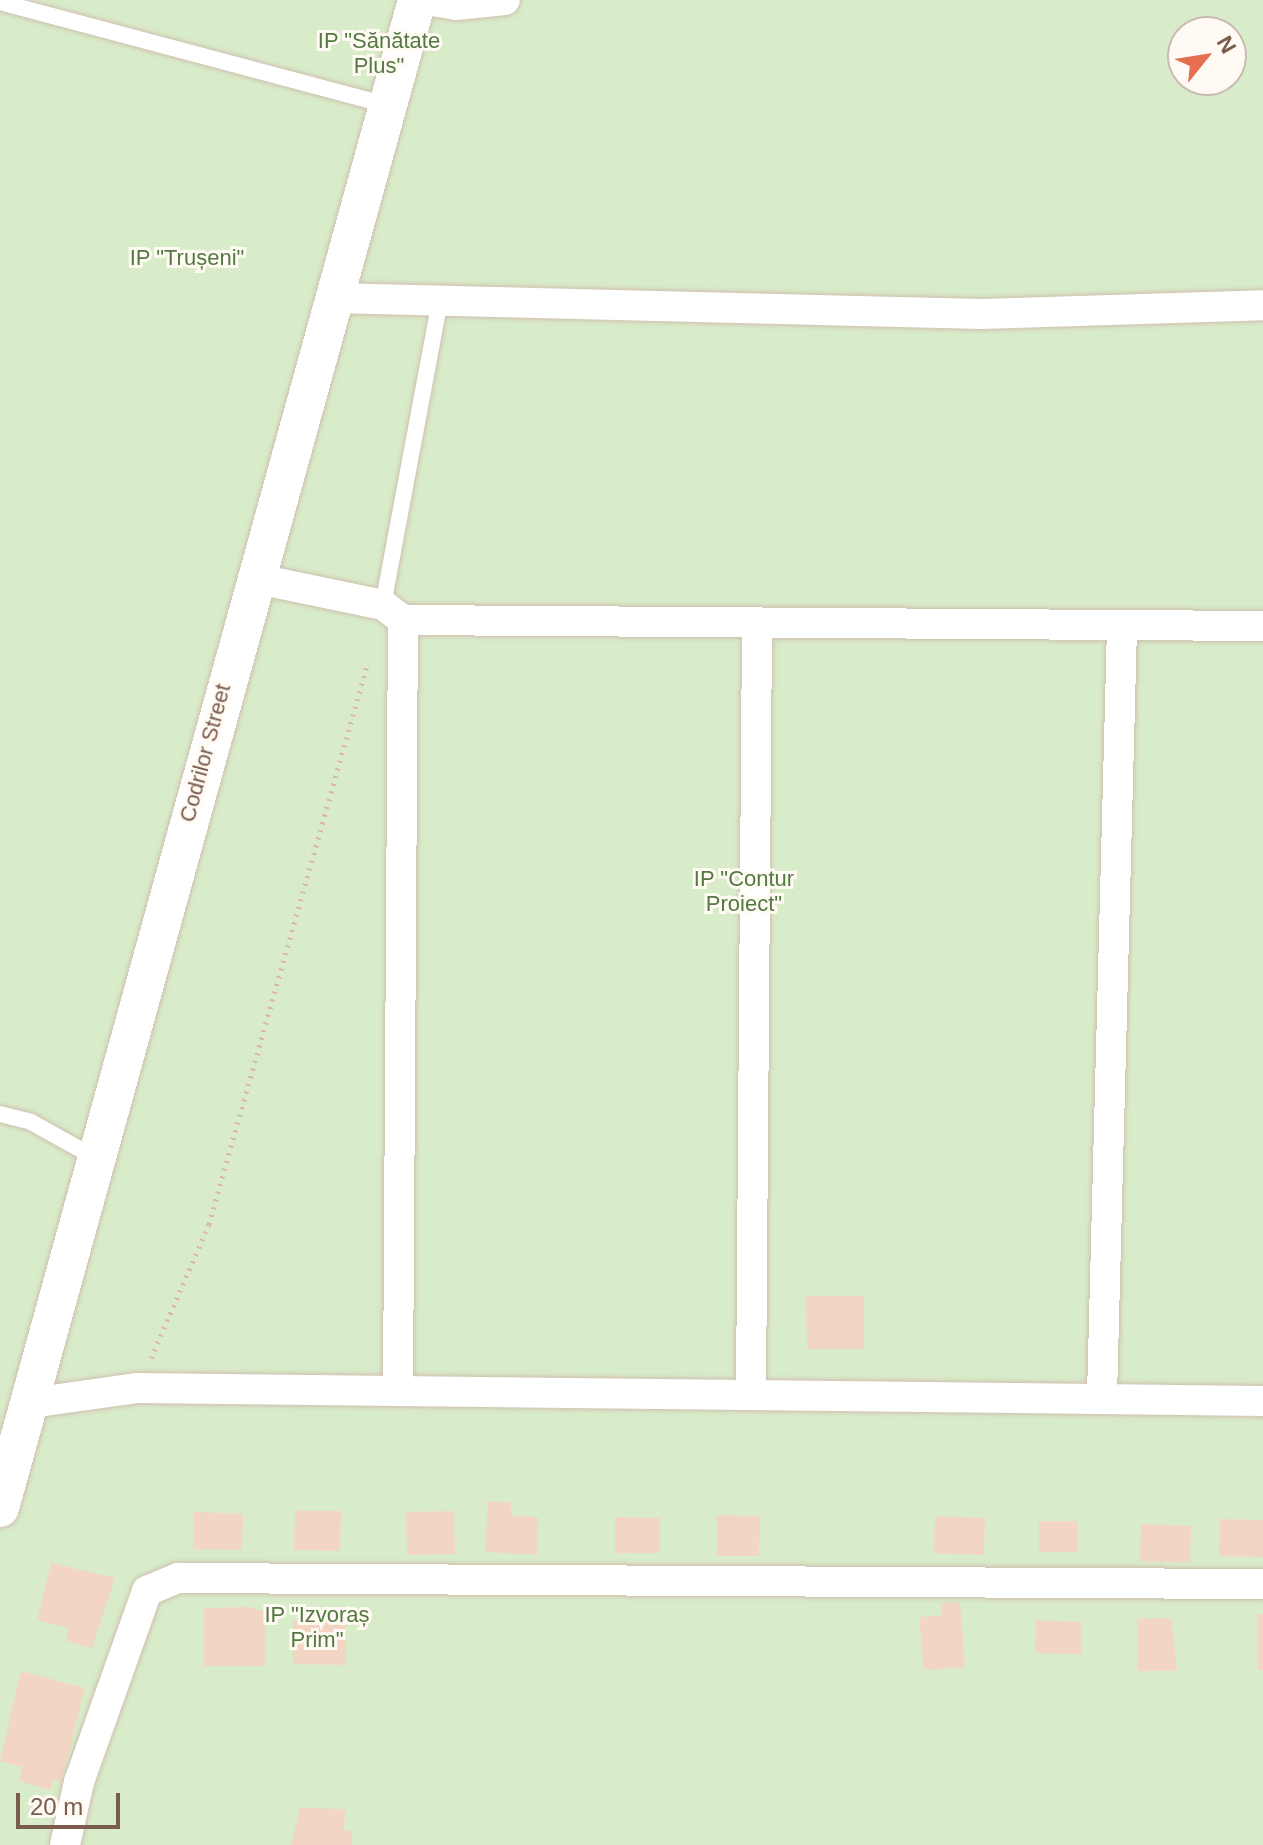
<!DOCTYPE html>
<html>
<head>
<meta charset="utf-8">
<style>
	body { margin:0 }
	#map { position:relative; width:1263px; height:1845px; overflow:hidden; background:#fdf6ec; font-family:Helvetica,sans-serif }
	div>[style] { position:absolute }
	[style*='--x'] { left:calc(var(--x)*1px); top:calc(var(--y)*1px); width:calc(var(--w)*1px); rotate:calc(var(--a)*1deg) }
	.green>* { inset:0; background:#d8ecc9 }
	.building>* { inset:0; background:#f3d5c3 }
	.path>* { height:5px; margin-top:-2.5px; transform-origin:0; background:repeating-linear-gradient(90deg,#d9b8a5 0 2px,transparent 0 8px) }
	.roads { filter:drop-shadow(0 0 2px #d1beb0) drop-shadow(0 0 2px #d1beb0) }
	.service>* { height:16px; margin:-8px; padding:0 8px; transform-origin:8px; border-radius:8px; background:#fff }
	.minor>* { height:30px; margin:-15px; padding:0 15px; transform-origin:15px; border-radius:15px; background:#fff }
	.tertiary>* { height:38px; margin:-19px; padding:0 19px; transform-origin:19px; border-radius:19px; background:#fff }
	span { translate:-50% -50%; white-space:nowrap; text-align:center; line-height:1.15; -webkit-text-stroke:6px #fffaf3; paint-order:stroke }
	.park-label { font-size:22px; color:#537a41 }
	.street-label { font-size:22px; color:#7a5c4d }
	.north { position:absolute; left:1167px; top:16px; width:80px; height:80px; box-sizing:border-box; background:#fffaf3; border:2px solid #cabbb1; border-radius:50%; rotate:60deg; font-size:22px; font-weight:700; line-height:32px; text-align:center; color:#7a5c4d }
	.north::after { content:''; display:block; margin:auto; width:28px; height:36px; background:#e76f51; clip-path:polygon(50% 0,100% 100%,50% 72%,0 100%) }
	.scale { position:absolute; left:16px; top:1793px; width:104px; height:36px; box-sizing:border-box; border:4px solid #7a5c4d; border-top:0; padding-left:10px; font-size:24px; line-height:28px; white-space:nowrap; color:#7a5c4d; -webkit-text-stroke:6px #fffaf3; paint-order:stroke }
</style>
</head>
<body>
<div id="map">
	<div class="green">
		<div style="clip-path:polygon(evenodd,0 0,1263px 0,1263px 1845px,0 1845px,0 0,1183px 32px,1231px 32px,1231px 80px,1183px 80px,1183px 32px)"></div>
	</div>
	<div class="building">
		<div style="clip-path:polygon(806px 1296px,864px 1296px,864px 1349px,807px 1349px)"></div>
		<div style="clip-path:polygon(488px 1501px,511px 1503px,511px 1516px,538px 1517px,537px 1555px,485px 1552px)"></div>
		<div style="clip-path:polygon(295px 1511px,341px 1511px,340px 1551px,294px 1550px)"></div>
		<div style="clip-path:polygon(454px 1511px,455px 1554px,407px 1555px,406px 1512px)"></div>
		<div style="clip-path:polygon(194px 1512px,243px 1514px,242px 1550px,193px 1549px)"></div>
		<div style="clip-path:polygon(717px 1515px,760px 1516px,759px 1556px,717px 1556px)"></div>
		<div style="clip-path:polygon(935px 1516px,985px 1518px,984px 1555px,934px 1553px)"></div>
		<div style="clip-path:polygon(615px 1517px,660px 1518px,660px 1553px,615px 1553px)"></div>
		<div style="clip-path:polygon(1220px 1519px,1263px 1520px,1263px 1557px,1219px 1556px)"></div>
		<div style="clip-path:polygon(1039px 1521px,1077px 1521px,1077px 1552px,1039px 1552px)"></div>
		<div style="clip-path:polygon(1141px 1524px,1191px 1526px,1190px 1563px,1140px 1561px)"></div>
		<div style="clip-path:polygon(51px 1563px,115px 1578px,92px 1648px,66px 1641px,69px 1628px,37px 1620px)"></div>
		<div style="clip-path:polygon(960px 1602px,965px 1667px,924px 1670px,919px 1617px,942px 1616px,941px 1603px)"></div>
		<div style="clip-path:polygon(247px 1607px,265px 1612px,265px 1666px,204px 1666px,204px 1608px)"></div>
		<div style="clip-path:polygon(1257px 1614px,1263px 1614px,1263px 1670px,1258px 1670px)"></div>
		<div style="clip-path:polygon(1171px 1618px,1177px 1671px,1138px 1671px,1137px 1619px)"></div>
		<div style="clip-path:polygon(293px 1620px,346px 1620px,346px 1665px,293px 1664px)"></div>
		<div style="clip-path:polygon(1036px 1620px,1081px 1622px,1081px 1654px,1035px 1653px)"></div>
		<div style="clip-path:polygon(21px 1671px,85px 1688px,61px 1781px,53px 1779px,50px 1790px,19px 1781px,22px 1767px,0 1761px)"></div>
		<div style="clip-path:polygon(300px 1808px,345px 1809px,344px 1831px,352px 1831px,352px 1845px,291px 1845px)"></div>
	</div>
	<div class="path">
		<div style="--x:151;--y:1358;--w:146;--a:-66.6"></div>
		<div style="--x:209;--y:1224;--w:584;--a:-74.2"></div>
	</div>
	<div class="roads">
		<div class="service">
			<div style="--x:0;--y:2;--w:401;--a:14.9"></div>
			<div style="--x:383;--y:605;--w:304;--a:-79.4"></div>
			<div style="--x:0;--y:1114;--w:32;--a:14"></div>
			<div style="--x:31;--y:1122;--w:72;--a:29.1"></div>
		</div>
		<div class="minor">
			<div style="--x:425;--y:0;--w:32;--a:9"></div>
			<div style="--x:457;--y:5;--w:48;--a:-5.9"></div>
			<div style="--x:333;--y:298;--w:649;--a:1.41"></div>
			<div style="--x:982;--y:314;--w:281;--a:-1.8"></div>
			<div style="--x:253;--y:578;--w:133;--a:11.7"></div>
			<div style="--x:383;--y:605;--w:25;--a:37"></div>
			<div style="--x:403;--y:620;--w:860;--a:0.4"></div>
			<div style="--x:398;--y:1391;--w:771;--a:-89.63"></div>
			<div style="--x:751;--y:1392;--w:766;--a:-89.55"></div>
			<div style="--x:1102;--y:1396;--w:768;--a:-88.51"></div>
			<div style="--x:31;--y:1403;--w:108;--a:-8"></div>
			<div style="--x:138;--y:1388;--w:1125;--a:0.66"></div>
			<div style="--x:65;--y:1845;--w:65;--a:-77.5"></div>
			<div style="--x:79;--y:1782;--w:203;--a:-70.4"></div>
			<div style="--x:147;--y:1591;--w:34;--a:-23"></div>
			<div style="--x:178;--y:1578;--w:1085;--a:0.32"></div>
		</div>
		<div class="tertiary">
			<div style="--x:0;--y:1508;--w:1565;--a:-74.54"></div>
		</div>
	</div>
	<div class="park-label">
		<span style="left:379px;top:53px">IP "Sănătate<br>Plus"</span>
		<span style="left:187px;top:258px">IP "Trușeni"</span>
		<span style="left:744px;top:891px">IP "Contur<br>Proiect"</span>
		<span style="left:317px;top:1627px">IP "Izvoraș<br>Prim"</span>
	</div>
	<div class="street-label">
		<span style="left:205px;top:753px;rotate:-75deg">Codrilor Street</span>
	</div>
	<div class="north">N</div>
	<div class="scale">20 m</div>
</div>
</body>
</html>
